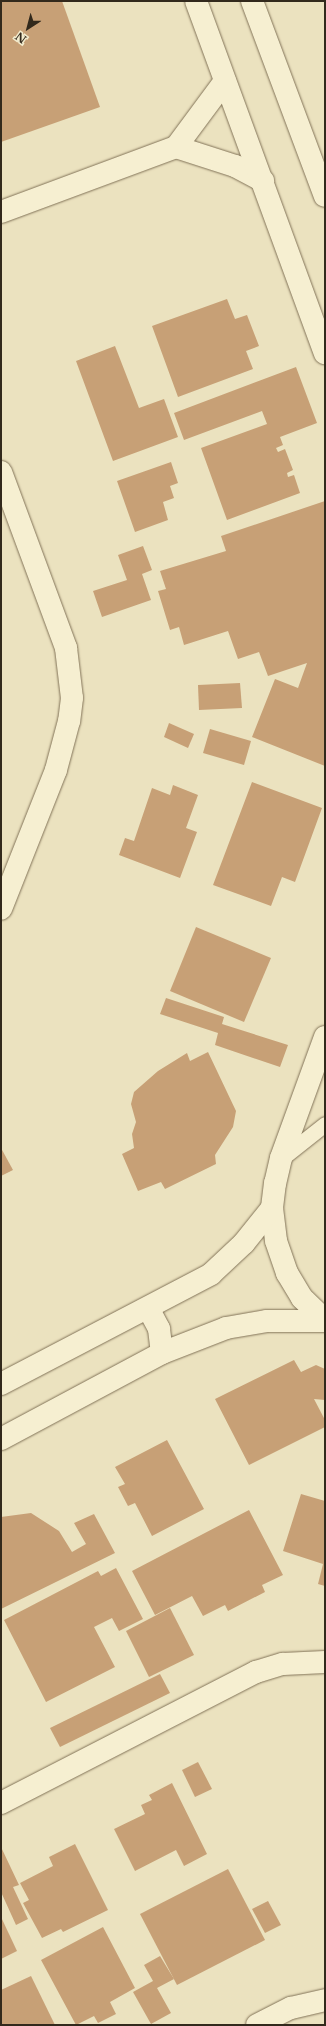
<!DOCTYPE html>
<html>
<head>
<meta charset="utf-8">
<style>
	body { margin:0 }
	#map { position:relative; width:326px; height:2026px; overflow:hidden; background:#ebe2bf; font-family:"Libre Baskerville",serif }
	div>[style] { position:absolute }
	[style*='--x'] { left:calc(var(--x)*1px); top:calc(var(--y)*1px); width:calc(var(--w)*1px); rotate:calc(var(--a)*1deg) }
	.building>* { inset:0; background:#c7a076 }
	.roads { filter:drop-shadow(0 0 1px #827358) drop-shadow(0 0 1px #827358) }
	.service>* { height:15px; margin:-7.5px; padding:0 7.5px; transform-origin:7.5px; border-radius:7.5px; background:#f6efd1 }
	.minor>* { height:22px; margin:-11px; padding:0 11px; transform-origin:11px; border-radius:11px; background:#f6efd1 }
	.tertiary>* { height:22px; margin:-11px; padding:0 11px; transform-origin:11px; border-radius:11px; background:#f6efd1 }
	span { translate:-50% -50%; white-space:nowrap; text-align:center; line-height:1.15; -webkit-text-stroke:4px #f3ecce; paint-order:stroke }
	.frame { position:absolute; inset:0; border:2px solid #32291c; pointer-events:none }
	.north { position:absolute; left:8px; top:8px; width:40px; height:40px; -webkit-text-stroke:3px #f3ecce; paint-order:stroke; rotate:216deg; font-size:11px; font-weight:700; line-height:16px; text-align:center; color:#32291c }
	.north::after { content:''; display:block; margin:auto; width:14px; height:18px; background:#32291c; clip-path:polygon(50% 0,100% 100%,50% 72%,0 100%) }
</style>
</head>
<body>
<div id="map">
	<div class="building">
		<div style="clip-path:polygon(1px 1px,62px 1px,100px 107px,1px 142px)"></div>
		<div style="clip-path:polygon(227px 299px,235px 319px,247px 315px,259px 346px,246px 351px,253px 369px,178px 397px,152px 326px)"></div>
		<div style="clip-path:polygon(115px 346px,139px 408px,164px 399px,178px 437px,113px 461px,76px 361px)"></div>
		<div style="clip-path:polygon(296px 367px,317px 423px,280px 437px,283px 445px,276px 448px,278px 452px,285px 449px,293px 470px,287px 473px,288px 477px,294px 475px,300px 493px,227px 520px,201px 448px,267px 424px,262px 411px,184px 440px,174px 413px)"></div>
		<div style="clip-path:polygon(171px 462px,178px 483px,170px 486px,174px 498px,163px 502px,168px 520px,135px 532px,117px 481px)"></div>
		<div style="clip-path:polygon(325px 501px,325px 766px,252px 737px,275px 679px,298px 688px,307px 663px,268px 676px,259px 652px,238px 659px,228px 631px,184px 645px,179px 627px,170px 630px,158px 591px,166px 589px,160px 571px,226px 551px,221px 536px)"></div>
		<div style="clip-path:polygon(143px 546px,152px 570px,142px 574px,151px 600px,102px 617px,93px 591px,127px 580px,118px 555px)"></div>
		<div style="clip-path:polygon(240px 683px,242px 708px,199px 710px,198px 685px)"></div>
		<div style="clip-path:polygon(169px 723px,194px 734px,188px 748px,164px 737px)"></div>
		<div style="clip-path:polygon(210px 729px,251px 741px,244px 765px,203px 753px)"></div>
		<div style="clip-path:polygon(252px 782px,322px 808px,295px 882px,282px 877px,271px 906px,213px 885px)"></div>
		<div style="clip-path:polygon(173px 785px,198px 795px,186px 828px,197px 832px,180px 878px,119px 855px,125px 838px,134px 841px,152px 788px,170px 795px)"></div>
		<div style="clip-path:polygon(196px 927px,271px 958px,244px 1022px,170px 991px)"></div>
		<div style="clip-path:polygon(166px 998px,224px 1017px,222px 1024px,288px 1045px,280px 1067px,215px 1045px,218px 1033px,160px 1014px)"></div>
		<div style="clip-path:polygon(208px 1052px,236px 1111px,233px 1127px,215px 1155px,216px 1164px,165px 1189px,161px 1182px,138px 1191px,122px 1154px,134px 1148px,132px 1134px,136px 1122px,131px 1104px,134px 1092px,158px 1071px,187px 1053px,190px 1061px)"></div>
		<div style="clip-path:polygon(1px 1148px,13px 1170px,1px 1176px)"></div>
		<div style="clip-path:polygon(294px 1360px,301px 1372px,316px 1365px,325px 1369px,325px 1400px,314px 1399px,325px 1420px,325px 1427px,249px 1465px,215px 1399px)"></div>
		<div style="clip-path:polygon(167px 1440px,204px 1509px,152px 1536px,135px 1503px,128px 1506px,118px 1487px,125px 1484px,115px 1467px)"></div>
		<div style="clip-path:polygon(301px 1494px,325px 1501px,325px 1586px,318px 1584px,323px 1564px,283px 1551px)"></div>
		<div style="clip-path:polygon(249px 1510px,283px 1575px,262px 1585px,265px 1592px,228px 1611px,225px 1605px,203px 1616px,192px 1596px,155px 1615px,132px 1571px)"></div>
		<div style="clip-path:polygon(31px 1513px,59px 1531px,72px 1552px,86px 1544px,74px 1523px,94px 1514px,115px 1553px,1px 1609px,1px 1517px)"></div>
		<div style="clip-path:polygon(116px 1568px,143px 1619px,119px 1631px,112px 1618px,94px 1627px,115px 1667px,46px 1702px,4px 1620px,98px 1571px,101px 1576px)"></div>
		<div style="clip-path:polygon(170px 1608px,194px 1655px,149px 1677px,126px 1631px)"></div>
		<div style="clip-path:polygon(160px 1674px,170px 1693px,60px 1747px,50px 1728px)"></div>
		<div style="clip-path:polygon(198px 1762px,212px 1789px,195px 1797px,182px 1770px)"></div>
		<div style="clip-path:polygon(172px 1783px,207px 1854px,184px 1866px,176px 1850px,135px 1871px,114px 1829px,145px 1814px,141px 1805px,152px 1800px,149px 1795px)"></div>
		<div style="clip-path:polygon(75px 1844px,108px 1910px,63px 1932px,61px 1929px,42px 1938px,23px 1903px,29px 1900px,20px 1883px,53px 1866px,49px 1857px)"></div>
		<div style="clip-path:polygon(1px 1847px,19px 1885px,13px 1887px,28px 1919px,16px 1925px,1px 1892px)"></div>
		<div style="clip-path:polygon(228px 1869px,265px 1940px,177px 1985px,140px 1914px)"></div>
		<div style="clip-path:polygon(268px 1901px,281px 1925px,265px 1933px,252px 1909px)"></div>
		<div style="clip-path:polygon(1px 1917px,17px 1951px,1px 1959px)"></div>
		<div style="clip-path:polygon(103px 1927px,135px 1988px,110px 2002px,116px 2014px,98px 2023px,94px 2016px,76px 2025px,41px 1960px)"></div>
		<div style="clip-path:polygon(160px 1956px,174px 1979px,157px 1988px,171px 2013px,151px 2024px,133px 1992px,153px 1981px,144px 1965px)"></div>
		<div style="clip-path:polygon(31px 1976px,55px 2025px,1px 2025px,1px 1990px)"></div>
	</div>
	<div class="roads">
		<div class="service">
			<div style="--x:282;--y:1158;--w:55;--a:-38.3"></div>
		</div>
		<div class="minor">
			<div style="--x:176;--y:147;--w:62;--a:17.9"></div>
			<div style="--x:235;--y:166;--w:32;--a:28"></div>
			<div style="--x:1;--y:212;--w:187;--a:-20.4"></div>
			<div style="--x:176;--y:147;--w:82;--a:-53.4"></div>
			<div style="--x:1;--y:472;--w:188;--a:69.7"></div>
			<div style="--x:66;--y:648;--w:50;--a:83.2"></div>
			<div style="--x:72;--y:698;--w:23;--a:97"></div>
			<div style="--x:69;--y:721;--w:51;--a:104.9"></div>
			<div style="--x:56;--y:770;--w:149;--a:111.6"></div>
			<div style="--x:1;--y:1803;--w:287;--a:-27.2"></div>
			<div style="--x:256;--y:1672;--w:28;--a:-17"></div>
			<div style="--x:283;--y:1664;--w:42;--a:-2.7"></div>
			<div style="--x:257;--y:2025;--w:38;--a:-27"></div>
			<div style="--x:291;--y:2008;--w:35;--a:-13"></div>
		</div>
		<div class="tertiary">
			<div style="--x:196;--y:1;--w:375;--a:69.9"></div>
			<div style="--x:252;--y:1;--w:208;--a:69.5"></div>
			<div style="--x:325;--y:1037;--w:129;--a:110"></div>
			<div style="--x:281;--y:1158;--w:26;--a:103"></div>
			<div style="--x:275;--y:1183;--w:25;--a:97"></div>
			<div style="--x:272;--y:1208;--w:33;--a:83"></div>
			<div style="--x:276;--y:1241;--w:34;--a:71"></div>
			<div style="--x:287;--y:1273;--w:29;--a:59"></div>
			<div style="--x:302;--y:1298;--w:32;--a:44"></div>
			<div style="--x:148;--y:1308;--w:24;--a:62"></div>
			<div style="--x:159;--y:1329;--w:24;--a:83"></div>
			<div style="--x:1;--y:1384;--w:237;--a:-27.6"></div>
			<div style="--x:211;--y:1274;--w:45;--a:-43.2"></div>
			<div style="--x:244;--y:1243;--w:45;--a:-51.3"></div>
			<div style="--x:1;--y:1439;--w:183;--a:-28.1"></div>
			<div style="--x:162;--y:1353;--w:69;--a:-21.3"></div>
			<div style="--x:226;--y:1328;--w:42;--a:-9.7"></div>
			<div style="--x:267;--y:1321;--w:58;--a:0"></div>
		</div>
	</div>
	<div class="frame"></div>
	<div class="north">N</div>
</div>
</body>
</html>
